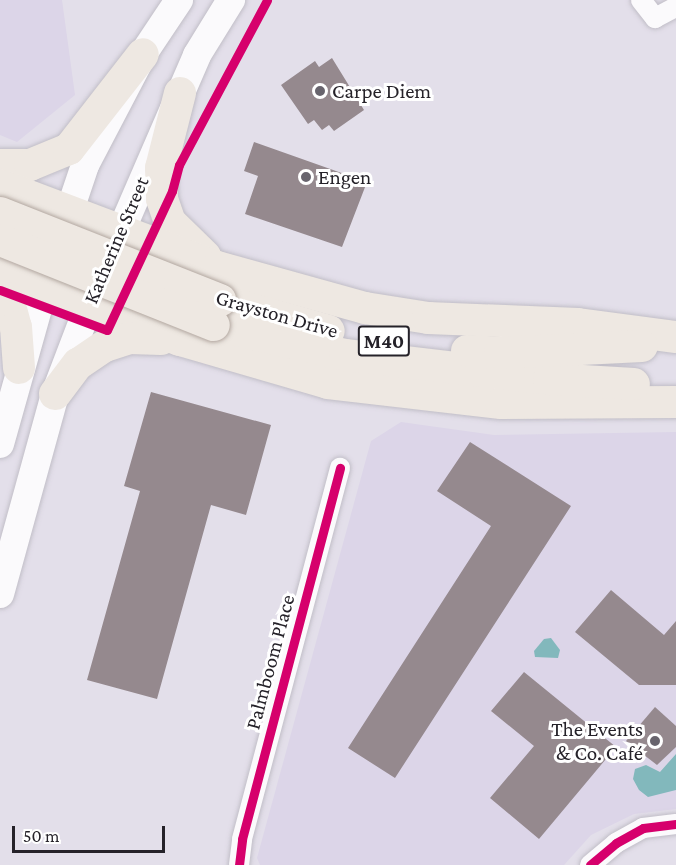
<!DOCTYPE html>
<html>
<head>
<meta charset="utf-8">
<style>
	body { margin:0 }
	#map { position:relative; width:676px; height:865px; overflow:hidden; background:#e3dfea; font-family:"Crimson Pro",serif }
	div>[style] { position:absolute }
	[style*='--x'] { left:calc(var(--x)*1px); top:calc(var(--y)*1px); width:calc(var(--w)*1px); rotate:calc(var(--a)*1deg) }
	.built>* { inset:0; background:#dcd5e8 }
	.water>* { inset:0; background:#82b8bc }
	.building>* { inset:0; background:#95898e }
	.roads { filter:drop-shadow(0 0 2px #c1bec7) drop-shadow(0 0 2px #c1bec7) }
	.minor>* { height:20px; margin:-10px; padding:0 10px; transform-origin:10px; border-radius:10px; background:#fbfafc }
	.secondary>* { height:28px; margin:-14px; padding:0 14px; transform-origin:14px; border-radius:14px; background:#fbfafc }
	.primary>* { height:32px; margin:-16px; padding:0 16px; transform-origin:16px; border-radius:16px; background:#eee8e2 }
	.bridges { filter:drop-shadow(0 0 2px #b2a7a0) drop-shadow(0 0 2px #b2a7a0) }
	.primary-bridge>* { height:32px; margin:-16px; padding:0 16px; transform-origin:16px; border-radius:16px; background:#eee8e2 }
	.cycleway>* { height:9px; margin:-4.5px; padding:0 4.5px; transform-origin:4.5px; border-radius:4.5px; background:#d6006c }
	.dots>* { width:16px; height:16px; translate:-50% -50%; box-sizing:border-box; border:3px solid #fff; border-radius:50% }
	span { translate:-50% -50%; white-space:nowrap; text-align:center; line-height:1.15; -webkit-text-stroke:6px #fff; paint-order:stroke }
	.shield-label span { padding:2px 4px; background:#fff; border:2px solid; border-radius:4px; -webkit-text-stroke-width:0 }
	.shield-label { font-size:20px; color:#252229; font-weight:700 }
	.poi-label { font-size:21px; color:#252229 }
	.left { translate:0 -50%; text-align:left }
	.right { translate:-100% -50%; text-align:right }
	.street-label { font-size:21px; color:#252229 }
	.scale { position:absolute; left:12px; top:826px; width:153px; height:27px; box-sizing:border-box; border:3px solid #252229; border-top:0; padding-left:8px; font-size:18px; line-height:21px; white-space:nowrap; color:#252229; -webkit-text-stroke:4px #fff; paint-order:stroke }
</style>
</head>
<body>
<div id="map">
	<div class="built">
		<div style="clip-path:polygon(0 0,62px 0,75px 95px,17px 142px,0 135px)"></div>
		<div style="clip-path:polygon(401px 422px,494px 435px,676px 432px,676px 809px,634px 814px,591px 835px,564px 865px,260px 865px,257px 858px,371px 441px)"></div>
	</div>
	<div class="water">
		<div style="clip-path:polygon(551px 638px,560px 650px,558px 658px,535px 657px,534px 651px,544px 639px)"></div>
		<div style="clip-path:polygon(676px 754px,676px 790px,648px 797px,639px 790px,633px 779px,635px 769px,646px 765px,660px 772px)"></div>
	</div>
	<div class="building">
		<div style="clip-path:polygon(332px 58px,364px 110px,334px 131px,329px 125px,322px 130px,314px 120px,308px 124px,281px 85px,315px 61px,319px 67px)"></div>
		<div style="clip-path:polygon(254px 142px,367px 182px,342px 247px,245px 214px,258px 176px,244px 171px)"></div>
		<div style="clip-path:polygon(151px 392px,271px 425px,246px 515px,211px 505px,157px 699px,87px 680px,140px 491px,124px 486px)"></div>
		<div style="clip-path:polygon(470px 442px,571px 506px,395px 778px,348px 748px,491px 526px,437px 491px)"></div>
		<div style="clip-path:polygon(611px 590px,664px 635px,676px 621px,676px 685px,639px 685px,575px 632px)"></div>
		<div style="clip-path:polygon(524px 672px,616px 747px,539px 839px,490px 798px,534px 746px,491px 711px)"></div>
		<div style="clip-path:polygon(655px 707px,676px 726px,676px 747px,657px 765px,626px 741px)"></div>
	</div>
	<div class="roads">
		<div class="minor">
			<div style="--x:641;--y:0;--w:23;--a:52"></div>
			<div style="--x:655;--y:18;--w:24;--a:-28"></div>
			<div style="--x:239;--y:865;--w:26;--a:-83"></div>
			<div style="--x:242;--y:839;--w:384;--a:-75.2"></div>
			<div style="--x:590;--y:865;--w:34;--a:-40"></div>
			<div style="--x:616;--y:843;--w:31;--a:-29"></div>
			<div style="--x:643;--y:828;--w:33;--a:-7"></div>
		</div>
		<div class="secondary">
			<div style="--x:0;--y:444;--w:163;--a:-74.3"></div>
			<div style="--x:44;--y:287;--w:129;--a:-71.4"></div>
			<div style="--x:85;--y:165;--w:125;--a:-62.4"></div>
			<div style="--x:143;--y:54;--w:65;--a:-56.3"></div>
			<div style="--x:0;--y:594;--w:207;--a:-74.6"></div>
			<div style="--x:55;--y:394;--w:95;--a:-69.1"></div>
			<div style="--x:89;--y:305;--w:272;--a:-66.6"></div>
			<div style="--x:197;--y:55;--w:65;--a:-58.3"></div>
		</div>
		<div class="primary">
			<div style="--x:180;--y:93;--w:77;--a:104.2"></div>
			<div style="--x:161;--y:168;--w:31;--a:88"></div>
			<div style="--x:162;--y:199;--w:24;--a:71"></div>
			<div style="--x:170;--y:222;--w:49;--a:44.2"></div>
			<div style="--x:0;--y:165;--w:30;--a:0"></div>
			<div style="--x:30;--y:165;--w:42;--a:-22.3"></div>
			<div style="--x:69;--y:149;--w:120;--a:-52.1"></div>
			<div style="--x:0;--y:185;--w:232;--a:20.7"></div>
			<div style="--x:217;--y:267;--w:154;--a:15.5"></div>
			<div style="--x:365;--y:308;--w:64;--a:9"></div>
			<div style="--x:428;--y:318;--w:150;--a:2.3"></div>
			<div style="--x:578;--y:324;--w:99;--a:7.6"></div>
			<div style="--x:0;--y:270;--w:193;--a:21.3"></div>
			<div style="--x:180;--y:340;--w:154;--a:16.2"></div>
			<div style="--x:328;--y:383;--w:174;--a:6.6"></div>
			<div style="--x:501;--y:403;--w:175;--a:-0.3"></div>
			<div style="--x:0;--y:288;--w:13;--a:51"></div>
			<div style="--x:8;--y:298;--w:30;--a:75"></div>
			<div style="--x:16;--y:327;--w:41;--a:85.8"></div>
			<div style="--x:220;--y:300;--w:113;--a:15.9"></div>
			<div style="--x:214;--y:325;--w:134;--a:12.9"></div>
			<div style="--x:345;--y:355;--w:205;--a:6.7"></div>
			<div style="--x:549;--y:379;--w:85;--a:3.4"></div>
			<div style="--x:467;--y:351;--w:33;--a:3"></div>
			<div style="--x:500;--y:353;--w:142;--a:-2.8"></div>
			<div style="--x:55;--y:394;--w:38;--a:-53"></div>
			<div style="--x:78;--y:364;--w:32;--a:-34"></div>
			<div style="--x:105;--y:346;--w:25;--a:-18"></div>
			<div style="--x:129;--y:338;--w:32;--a:2"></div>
		</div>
	</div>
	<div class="bridges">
		<div class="primary-bridge">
			<div style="--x:0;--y:213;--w:237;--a:21.6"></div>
			<div style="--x:0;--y:240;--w:230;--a:21.7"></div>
		</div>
	</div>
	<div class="cycleway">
		<div style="--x:0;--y:290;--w:114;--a:20.5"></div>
		<div style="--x:107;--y:330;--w:153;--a:-64.9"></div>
		<div style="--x:172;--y:191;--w:27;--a:-75"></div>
		<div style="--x:179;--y:165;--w:187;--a:-61.9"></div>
		<div style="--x:239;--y:865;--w:26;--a:-83"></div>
		<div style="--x:242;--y:839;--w:384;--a:-75.2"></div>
		<div style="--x:590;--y:865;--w:34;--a:-40"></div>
		<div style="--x:616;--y:843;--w:31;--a:-29"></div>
		<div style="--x:643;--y:828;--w:33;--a:-7"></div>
	</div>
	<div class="dots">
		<div style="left:320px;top:91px;background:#68646d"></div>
		<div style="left:306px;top:177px;background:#68646d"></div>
		<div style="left:655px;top:741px;background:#68646d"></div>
	</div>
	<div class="shield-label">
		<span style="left:384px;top:341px">M40</span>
	</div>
	<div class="poi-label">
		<span class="left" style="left:332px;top:91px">Carpe Diem</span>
		<span class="left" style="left:318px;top:177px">Engen</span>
		<span class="right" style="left:643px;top:741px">The Events<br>&amp; Co. Café</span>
	</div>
	<div class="street-label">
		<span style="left:116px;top:240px;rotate:-67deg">Katherine Street</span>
		<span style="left:277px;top:314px;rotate:16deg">Grayston Drive</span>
		<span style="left:270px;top:662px;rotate:-75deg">Palmboom Place</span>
	</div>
	<div class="scale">50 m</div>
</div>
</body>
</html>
